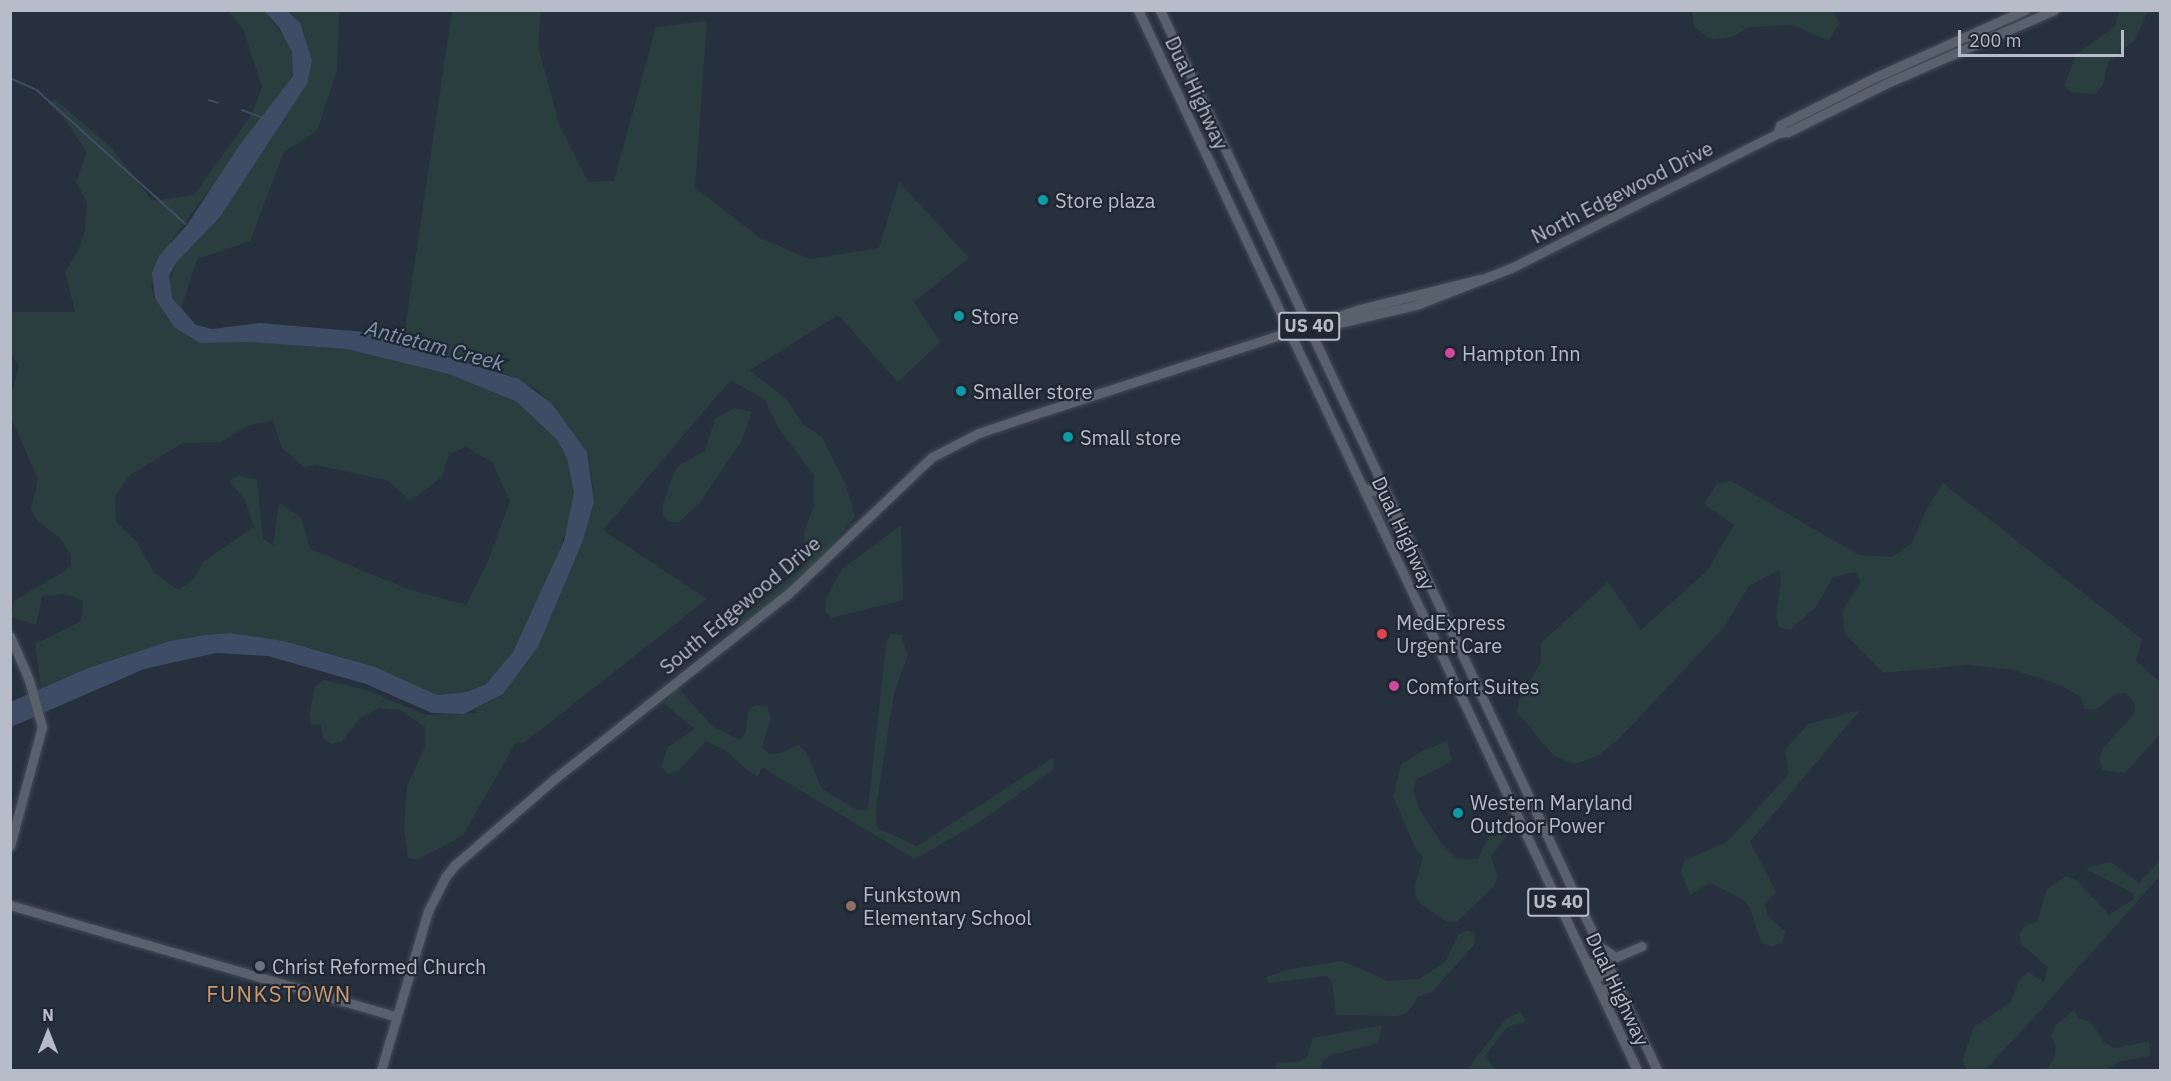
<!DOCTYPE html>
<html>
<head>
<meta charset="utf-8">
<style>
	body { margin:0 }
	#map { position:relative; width:2171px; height:1081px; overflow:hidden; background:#27303d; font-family:"IBM Plex Sans",sans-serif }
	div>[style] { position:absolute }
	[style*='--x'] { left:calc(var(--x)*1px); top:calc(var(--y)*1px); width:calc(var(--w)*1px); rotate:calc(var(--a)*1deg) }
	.green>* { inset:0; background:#2a3e3f }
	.water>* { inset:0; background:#3e4d65 }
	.stream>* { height:1.5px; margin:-0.75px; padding:0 0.75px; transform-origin:0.75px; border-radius:0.75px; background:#3e4d65 }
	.roads { filter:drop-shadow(0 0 2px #444b57) drop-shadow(0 0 2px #444b57) }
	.major>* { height:9px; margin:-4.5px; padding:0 4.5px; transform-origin:4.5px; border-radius:4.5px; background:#59616d }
	.dots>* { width:16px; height:16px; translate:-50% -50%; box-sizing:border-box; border:3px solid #1f2733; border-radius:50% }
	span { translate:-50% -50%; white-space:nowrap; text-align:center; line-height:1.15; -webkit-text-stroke:4.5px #1f2733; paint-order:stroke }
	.shield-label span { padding:2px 4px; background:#1f2733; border:2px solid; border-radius:4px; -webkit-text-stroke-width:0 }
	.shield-label { font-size:18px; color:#b7bdc8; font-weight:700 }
	.street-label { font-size:20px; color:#b7bdc8 }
	.poi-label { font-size:20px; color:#b7bdc8 }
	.left { translate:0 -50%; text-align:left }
	.water-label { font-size:21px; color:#8193ad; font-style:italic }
	.quarter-label { font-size:22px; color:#cd986d; letter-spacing:1.5px }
	.frame { position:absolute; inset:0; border:12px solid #b7bdc8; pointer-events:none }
	.north { position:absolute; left:18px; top:1003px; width:60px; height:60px; -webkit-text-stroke:4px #1f2733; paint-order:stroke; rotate:0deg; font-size:16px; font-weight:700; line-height:24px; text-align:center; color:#b7bdc8 }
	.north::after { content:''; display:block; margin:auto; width:21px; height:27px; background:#b7bdc8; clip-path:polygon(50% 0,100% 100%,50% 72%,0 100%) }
	.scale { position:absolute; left:1958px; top:30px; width:166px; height:27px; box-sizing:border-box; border:3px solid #b7bdc8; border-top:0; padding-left:8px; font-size:18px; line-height:21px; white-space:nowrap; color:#b7bdc8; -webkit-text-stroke:4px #1f2733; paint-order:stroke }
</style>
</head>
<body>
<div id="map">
	<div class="green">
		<div style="clip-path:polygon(evenodd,229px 11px,264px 11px,287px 40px,296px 64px,288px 86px,172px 240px,151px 285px,155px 298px,174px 327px,200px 343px,250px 342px,346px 349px,449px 374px,517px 402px,557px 440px,567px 458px,574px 493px,572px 512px,553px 571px,513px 652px,486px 684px,467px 692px,437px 695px,345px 658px,284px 641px,230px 633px,170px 641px,88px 668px,41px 688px,35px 644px,81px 621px,83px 601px,65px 594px,42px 596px,36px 625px,11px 617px,14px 601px,63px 572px,71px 565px,71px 555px,60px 538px,36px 519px,31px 509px,38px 479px,11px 418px,11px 397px,19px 366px,11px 353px,11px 312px,75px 312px,65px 271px,77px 254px,85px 230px,87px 203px,76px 182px,87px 152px,63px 117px,48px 103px,55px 99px,112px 148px,152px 201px,194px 195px,252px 114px,262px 87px,244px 31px,229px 11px,273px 421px,282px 448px,304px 467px,316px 465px,389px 481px,410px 501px,442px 477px,449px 454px,466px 447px,492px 462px,510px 501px,488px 561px,466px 605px,408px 589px,310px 549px,301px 517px,279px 503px,273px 546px,263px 538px,257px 480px,239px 475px,229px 481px,245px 500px,254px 527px,203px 562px,194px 579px,178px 590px,154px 573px,137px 542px,116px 522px,115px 496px,130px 475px,183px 443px,220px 442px,250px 425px,273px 421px)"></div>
		<div style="clip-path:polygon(287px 11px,339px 11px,337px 70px,317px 131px,284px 152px,250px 241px,197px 259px,181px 309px,172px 298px,168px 285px,176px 263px,220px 217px,307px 84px,300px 23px)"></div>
		<div style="clip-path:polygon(452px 11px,541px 11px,538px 46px,559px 124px,588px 182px,614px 181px,656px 27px,707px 21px,695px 188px,760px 238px,810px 259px,879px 248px,899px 182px,969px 258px,914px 302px,940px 342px,898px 382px,838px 315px,750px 370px,786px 399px,804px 425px,822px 437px,846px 485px,855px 517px,821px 557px,755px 618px,739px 625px,742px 617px,805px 565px,804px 534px,814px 505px,814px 475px,778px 427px,765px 400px,732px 381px,727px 384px,603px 530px,707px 599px,525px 742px,515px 744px,463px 835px,418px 860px,408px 858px,404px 827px,407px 786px,425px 747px,425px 727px,400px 710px,379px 708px,361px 717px,341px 742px,331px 744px,323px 738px,321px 725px,312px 725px,309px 715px,315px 686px,324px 680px,366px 690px,426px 715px,478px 713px,474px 710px,503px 694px,538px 647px,582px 543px,593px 486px,587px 452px,539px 391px,502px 372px,403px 342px)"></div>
		<div style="clip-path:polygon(1692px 11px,1833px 11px,1839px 24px,1829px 40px,1791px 25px,1749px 27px,1732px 37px,1711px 39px,1694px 27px)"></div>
		<div style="clip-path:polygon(2119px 11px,2148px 11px,2135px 40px,2108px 62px,2103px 85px,2095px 94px,2073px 93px,2064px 86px,2077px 54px,2115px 26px)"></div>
		<div style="clip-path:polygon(734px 408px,752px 412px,741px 442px,701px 501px,679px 522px,669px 522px,662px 514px,663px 504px,673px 475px,678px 466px,705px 451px,715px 419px)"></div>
		<div style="clip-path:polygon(1731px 481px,1859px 555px,1892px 557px,1912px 543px,1926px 510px,1943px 483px,2142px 639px,2136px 661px,2160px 682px,2160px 734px,2125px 773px,2103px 770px,2099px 759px,2103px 748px,2135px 713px,2134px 702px,2126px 693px,2115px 695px,2096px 710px,2084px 709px,2081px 697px,2060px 685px,2014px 670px,1968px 665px,1883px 673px,1845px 634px,1842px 611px,1861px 582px,1855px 572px,1833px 577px,1816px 607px,1790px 630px,1779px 627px,1776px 616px,1781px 581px,1779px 570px,1749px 586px,1724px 627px,1617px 741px,1597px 756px,1575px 764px,1554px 756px,1517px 712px,1519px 700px,1541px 662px,1541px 643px,1608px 582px,1641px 630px,1708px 570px,1734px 525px,1704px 504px,1717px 483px)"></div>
		<div style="clip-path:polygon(901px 525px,903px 600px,832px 618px,825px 611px,826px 598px,842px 569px)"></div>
		<div style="clip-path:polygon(891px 634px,901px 635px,908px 654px,894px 694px,876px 807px,877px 828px,917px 846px,1053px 758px,1054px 769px,976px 824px,915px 859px,762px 767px,758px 777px,748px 771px,725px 750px,706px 741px,679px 770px,669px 774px,661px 766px,668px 747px,695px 729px,664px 704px,678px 688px,713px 727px,740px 740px,746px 732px,748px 710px,757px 705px,767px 707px,771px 717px,762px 747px,769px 754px,780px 753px,798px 745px,806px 752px,822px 789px,857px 810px,868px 809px,886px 643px)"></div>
		<div style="clip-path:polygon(1860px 710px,1750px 842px,1776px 892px,1765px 904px,1767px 915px,1785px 931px,1783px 942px,1772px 947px,1761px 942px,1750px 908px,1742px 899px,1710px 883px,1690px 895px,1681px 873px,1684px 861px,1727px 842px,1789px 774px,1785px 750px,1808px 724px)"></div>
		<div style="clip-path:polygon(1447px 741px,1452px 761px,1417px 779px,1413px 789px,1419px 809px,1442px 844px,1457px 859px,1478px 859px,1496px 823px,1507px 822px,1509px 832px,1491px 857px,1498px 877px,1494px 886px,1457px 922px,1447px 922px,1422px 905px,1416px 897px,1415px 886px,1423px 857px,1416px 850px,1393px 796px,1401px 765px,1418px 753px)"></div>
		<div style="clip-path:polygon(2160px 860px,2160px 876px,2027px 1025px,1985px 1070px,1968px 1070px,1962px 1061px,1974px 1027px,2011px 1002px,2019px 981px,2028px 972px,2044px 982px,2048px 967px,2022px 945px,2019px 934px,2026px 925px,2037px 922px,2047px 889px,2066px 876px,2077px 880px,2109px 915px,2134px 899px,2133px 893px,2087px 870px,2088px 867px,2111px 862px,2139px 883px)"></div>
		<div style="clip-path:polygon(1467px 930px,1475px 934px,1474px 945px,1432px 992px,1419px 996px,1407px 1013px,1397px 1016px,1336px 1015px,1332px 981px,1326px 976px,1268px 983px,1266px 977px,1291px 969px,1342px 961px,1389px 981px,1419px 979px,1445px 962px,1458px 935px)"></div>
		<div style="clip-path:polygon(2074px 1010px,2078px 1018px,2091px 1022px,2104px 1042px,2114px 1048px,2149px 1041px,2150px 1056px,2121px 1061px,2104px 1070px,2046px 1070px,2054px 1058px,2056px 1047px,2051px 1036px,2056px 1025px)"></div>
		<div style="clip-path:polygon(1520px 1012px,1526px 1021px,1506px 1028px,1485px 1056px,1495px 1070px,1467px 1070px,1506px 1019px)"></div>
		<div style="clip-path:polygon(1382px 1025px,1378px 1043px,1331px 1055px,1323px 1061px,1321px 1070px,1276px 1070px,1277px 1063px,1298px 1062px,1307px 1057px,1313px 1038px)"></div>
	</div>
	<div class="water">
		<div style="clip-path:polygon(264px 11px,287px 11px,300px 23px,312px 60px,307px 84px,220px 217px,176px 263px,169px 276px,172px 298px,196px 325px,212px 329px,259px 323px,365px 332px,519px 379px,552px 404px,587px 452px,594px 502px,582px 543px,538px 647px,503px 694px,464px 714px,432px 713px,366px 684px,268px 656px,216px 653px,144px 669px,11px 727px,11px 702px,17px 699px,88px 668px,170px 641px,206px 635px,230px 633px,284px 641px,375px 667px,437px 695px,467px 692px,486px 684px,513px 652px,564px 541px,574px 493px,567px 458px,557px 440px,517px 402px,449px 374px,346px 349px,250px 342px,200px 343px,174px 327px,155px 298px,152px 273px,159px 256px,187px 225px,239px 146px,293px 76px,292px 52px,279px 27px)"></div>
	</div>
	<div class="stream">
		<div style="--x:10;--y:78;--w:30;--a:24"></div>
		<div style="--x:37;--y:90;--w:200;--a:42"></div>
		<div style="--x:209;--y:100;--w:9;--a:18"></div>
		<div style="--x:242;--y:110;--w:23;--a:20"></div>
	</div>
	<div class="roads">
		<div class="major">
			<div style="--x:1138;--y:10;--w:1172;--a:64.79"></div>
			<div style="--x:1160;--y:10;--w:1171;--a:64.88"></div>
			<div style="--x:1778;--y:133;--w:8;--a:-76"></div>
			<div style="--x:1780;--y:125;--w:110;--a:-26.6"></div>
			<div style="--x:1878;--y:76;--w:161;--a:-24.2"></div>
			<div style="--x:1330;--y:325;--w:88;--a:-13.1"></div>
			<div style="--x:1416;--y:305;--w:102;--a:-21.3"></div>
			<div style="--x:1511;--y:268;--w:299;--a:-26.8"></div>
			<div style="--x:1778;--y:133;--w:10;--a:-6"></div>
			<div style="--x:1788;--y:132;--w:110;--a:-26.3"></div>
			<div style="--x:1887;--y:83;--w:182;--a:-23.6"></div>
			<div style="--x:1363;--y:488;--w:16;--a:15"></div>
			<div style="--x:1378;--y:492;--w:40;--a:60.3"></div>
			<div style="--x:10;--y:636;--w:48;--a:66.6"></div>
			<div style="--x:29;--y:680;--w:49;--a:74.5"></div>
			<div style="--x:42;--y:727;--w:123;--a:105.1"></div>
			<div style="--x:10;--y:905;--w:401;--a:16.1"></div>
			<div style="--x:1602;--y:948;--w:17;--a:33"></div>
			<div style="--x:1616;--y:957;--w:28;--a:-23"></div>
			<div style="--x:1591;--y:963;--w:17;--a:50"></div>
			<div style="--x:1602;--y:976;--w:10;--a:-11"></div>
			<div style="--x:1599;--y:990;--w:13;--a:-9"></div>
			<div style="--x:1612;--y:988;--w:12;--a:59"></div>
			<div style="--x:381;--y:1070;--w:166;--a:-73.5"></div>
			<div style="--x:428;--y:911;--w:38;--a:-63"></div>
			<div style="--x:445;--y:877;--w:16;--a:-50"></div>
			<div style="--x:455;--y:865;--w:130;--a:-40.9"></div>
			<div style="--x:553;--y:780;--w:300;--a:-38.4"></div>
			<div style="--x:788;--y:594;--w:199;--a:-43.6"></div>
			<div style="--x:932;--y:457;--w:53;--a:-27.1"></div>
			<div style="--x:979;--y:433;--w:46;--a:-18.8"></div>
			<div style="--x:1023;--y:418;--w:354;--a:-17.9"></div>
			<div style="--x:1360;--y:309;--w:124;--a:-14"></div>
		</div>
	</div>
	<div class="dots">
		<div style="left:1043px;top:200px;background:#0f9aa8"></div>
		<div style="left:959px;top:316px;background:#0f9aa8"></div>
		<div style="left:1450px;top:353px;background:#d1479c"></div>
		<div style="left:961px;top:391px;background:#0f9aa8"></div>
		<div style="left:1068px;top:437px;background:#0f9aa8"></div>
		<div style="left:1382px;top:634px;background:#e0444e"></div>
		<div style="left:1394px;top:686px;background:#d1479c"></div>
		<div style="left:1458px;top:813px;background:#0f9aa8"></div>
		<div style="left:851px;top:906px;background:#8d6e63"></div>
		<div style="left:260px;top:966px;background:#6b7280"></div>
	</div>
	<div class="shield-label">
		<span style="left:1309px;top:326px">US 40</span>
		<span style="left:1558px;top:902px">US 40</span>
	</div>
	<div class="street-label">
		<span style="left:1197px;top:93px;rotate:65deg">Dual Highway</span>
		<span style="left:1622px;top:192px;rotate:-27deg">North Edgewood Drive</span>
		<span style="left:1404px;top:533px;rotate:65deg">Dual Highway</span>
		<span style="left:740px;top:605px;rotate:-40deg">South Edgewood Drive</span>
		<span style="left:1618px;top:989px;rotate:65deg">Dual Highway</span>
	</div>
	<div class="poi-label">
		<span class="left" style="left:1055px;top:200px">Store plaza</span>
		<span class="left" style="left:971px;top:316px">Store</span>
		<span class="left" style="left:1462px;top:353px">Hampton Inn</span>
		<span class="left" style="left:973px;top:391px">Smaller store</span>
		<span class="left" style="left:1080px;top:437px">Small store</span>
		<span class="left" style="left:1396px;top:634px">MedExpress<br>Urgent Care</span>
		<span class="left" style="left:1406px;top:686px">Comfort Suites</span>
		<span class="left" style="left:1470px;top:814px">Western Maryland<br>Outdoor Power</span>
		<span class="left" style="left:863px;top:906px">Funkstown<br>Elementary School</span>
		<span class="left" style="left:272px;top:966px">Christ Reformed Church</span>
	</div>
	<div class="water-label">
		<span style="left:435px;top:345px;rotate:15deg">Antietam Creek</span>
	</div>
	<div class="quarter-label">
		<span style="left:279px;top:994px">FUNKSTOWN</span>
	</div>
	<div class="frame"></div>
	<div class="north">N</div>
	<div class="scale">200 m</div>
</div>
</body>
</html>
